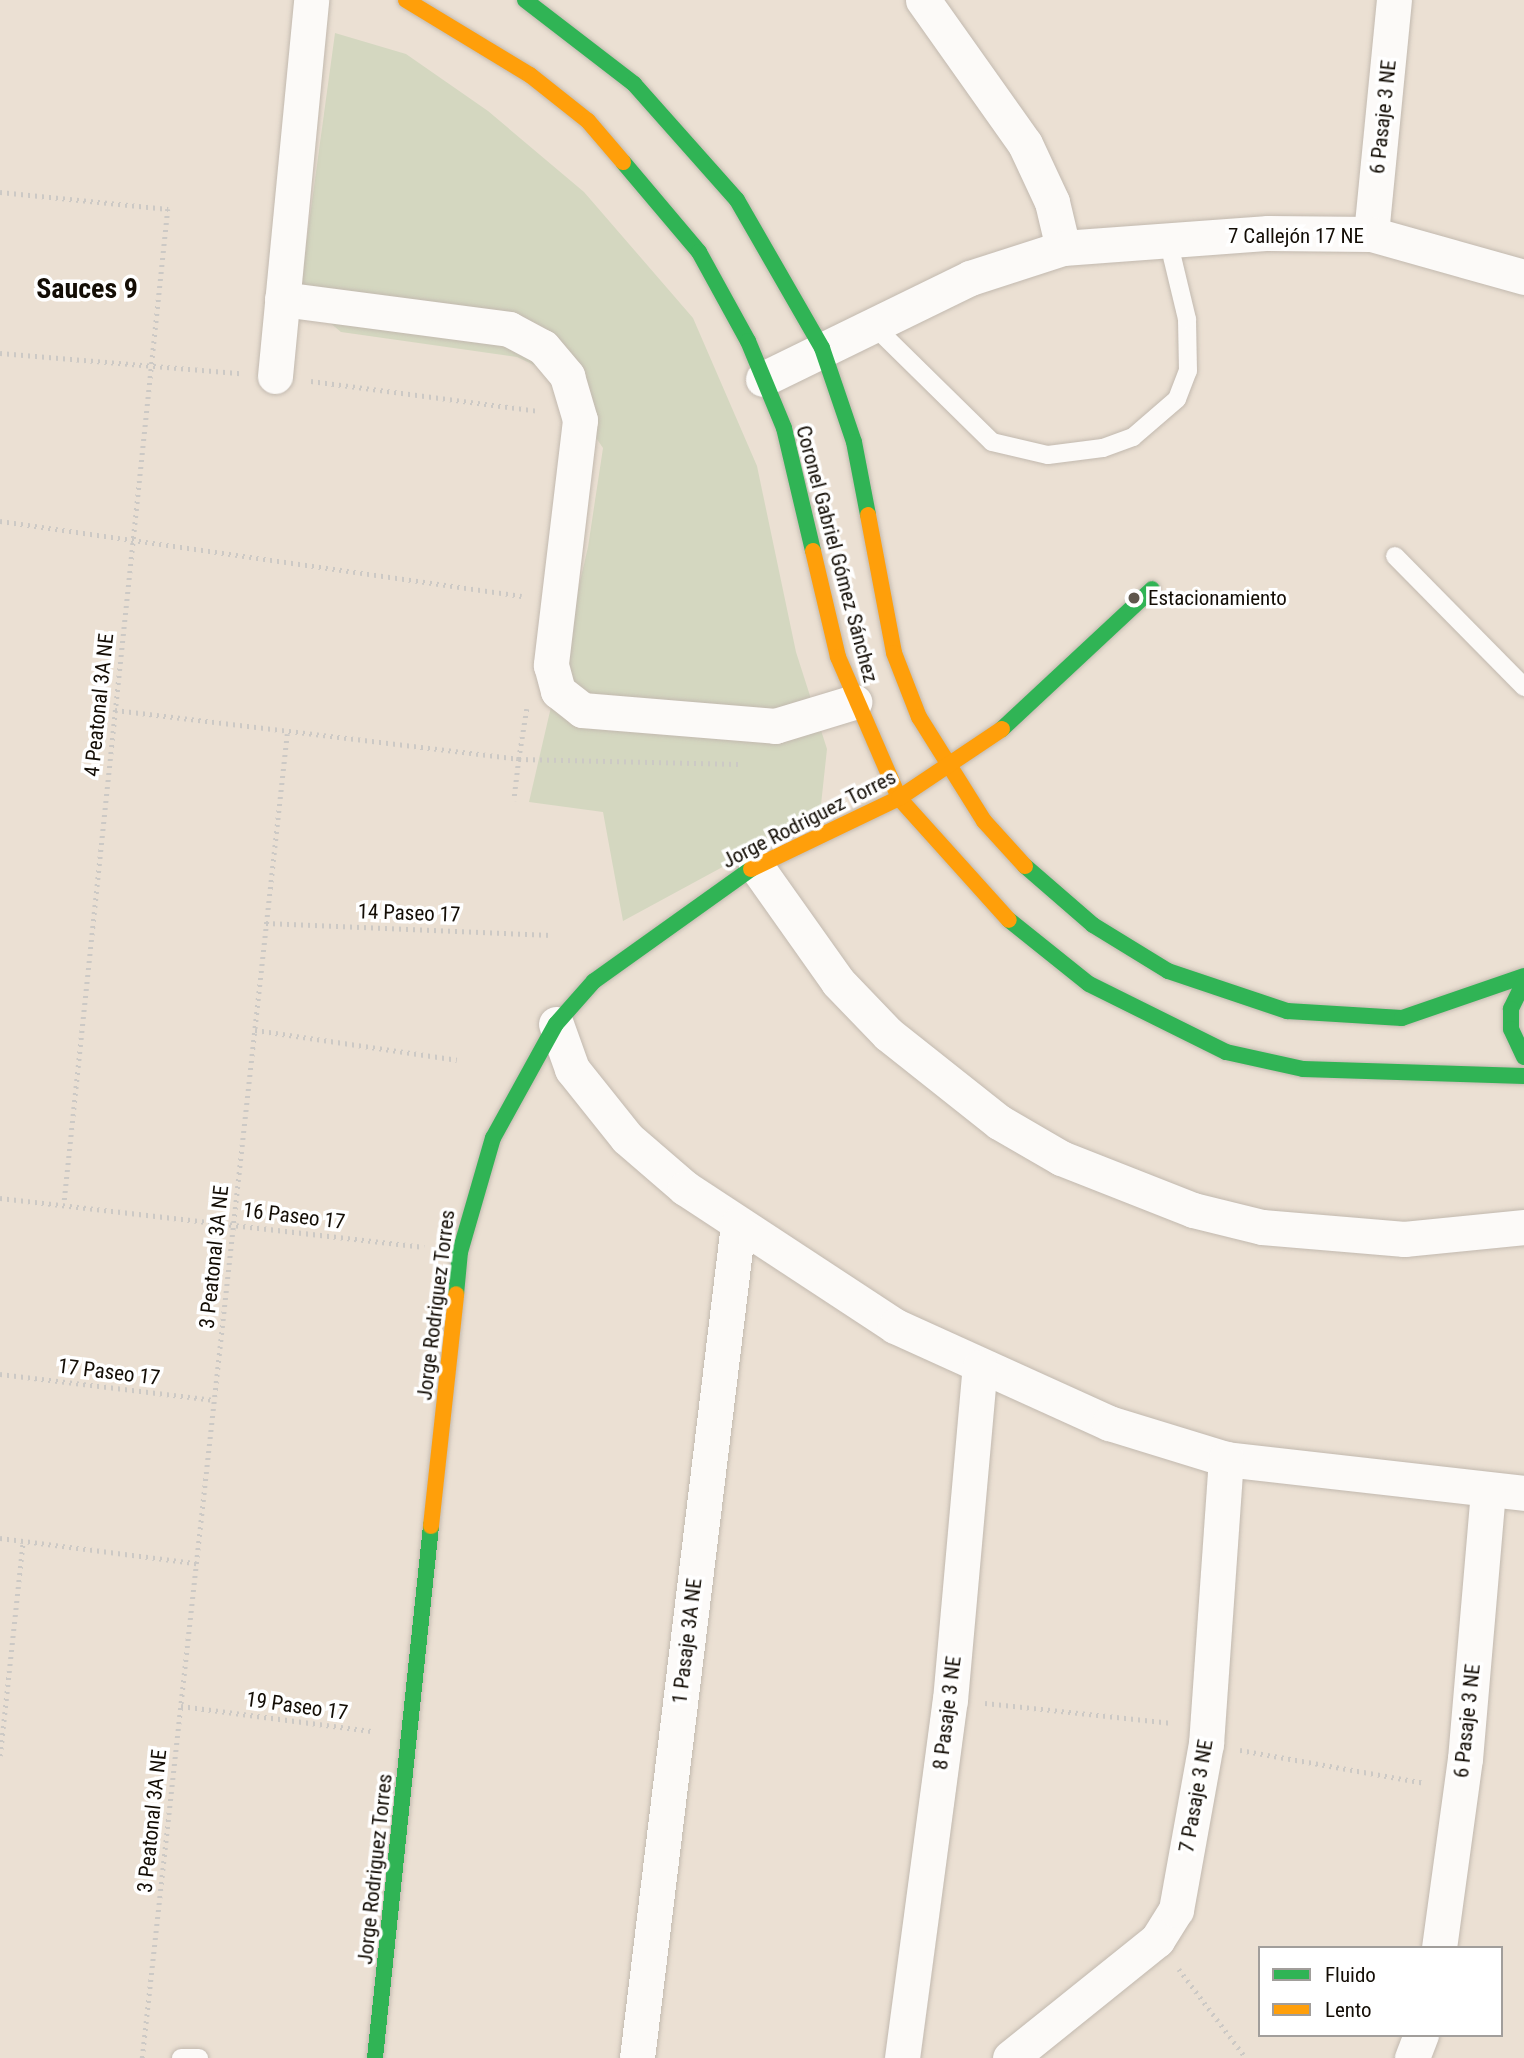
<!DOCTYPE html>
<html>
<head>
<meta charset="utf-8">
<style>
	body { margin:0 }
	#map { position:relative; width:1524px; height:2058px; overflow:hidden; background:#ebe0d3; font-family:"Roboto Condensed",sans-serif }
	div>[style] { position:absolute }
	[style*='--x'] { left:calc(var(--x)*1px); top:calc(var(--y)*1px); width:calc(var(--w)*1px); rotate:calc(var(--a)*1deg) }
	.green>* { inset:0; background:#d4d7c0 }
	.path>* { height:4.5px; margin-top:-2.25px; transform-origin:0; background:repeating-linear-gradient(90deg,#ccc9c5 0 2px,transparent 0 7px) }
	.roads { filter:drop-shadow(0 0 2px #c2b9af) drop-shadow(0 0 2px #c2b9af) }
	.lane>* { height:18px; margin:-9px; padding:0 9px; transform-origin:9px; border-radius:9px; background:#fcfaf8 }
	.street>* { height:35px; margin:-17.5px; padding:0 17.5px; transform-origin:17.5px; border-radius:17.5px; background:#fcfaf8 }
	.fast>* { height:16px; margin:-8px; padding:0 8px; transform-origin:8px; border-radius:8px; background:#30b455 }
	.slow>* { height:16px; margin:-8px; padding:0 8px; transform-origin:8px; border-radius:8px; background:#ff9f0a }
	.dots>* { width:19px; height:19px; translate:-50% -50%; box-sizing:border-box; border:4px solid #fff; border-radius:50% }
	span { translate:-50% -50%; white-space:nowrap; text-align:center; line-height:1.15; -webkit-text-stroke:7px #fff; paint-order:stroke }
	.street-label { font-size:21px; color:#130d05 }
	.poi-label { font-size:21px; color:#130d05 }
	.left { translate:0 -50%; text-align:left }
	.district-label { font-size:28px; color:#130d05; font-weight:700 }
	.legend { position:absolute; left:1258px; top:1946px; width:245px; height:91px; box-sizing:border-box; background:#fff; border:2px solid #a19e9b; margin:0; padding:9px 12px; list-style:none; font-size:21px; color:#130d05 }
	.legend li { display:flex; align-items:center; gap:14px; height:35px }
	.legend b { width:35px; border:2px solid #a19e9b }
</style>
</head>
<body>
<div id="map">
	<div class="green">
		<div style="clip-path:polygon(335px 33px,406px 54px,488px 111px,584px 192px,693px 318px,757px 466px,796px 652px,827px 749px,820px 814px,623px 921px,603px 812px,529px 802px,588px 547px,603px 448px,553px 374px,517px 357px,341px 332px,299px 297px)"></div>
	</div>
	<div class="path">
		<div style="--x:0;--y:192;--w:169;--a:5.8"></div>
		<div style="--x:168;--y:209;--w:1001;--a:95.96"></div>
		<div style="--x:0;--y:353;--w:241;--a:4.8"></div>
		<div style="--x:311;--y:381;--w:229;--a:7.5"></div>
		<div style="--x:0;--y:521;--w:527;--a:8.18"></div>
		<div style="--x:527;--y:709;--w:51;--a:99.1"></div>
		<div style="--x:519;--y:759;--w:220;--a:1.3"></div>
		<div style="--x:115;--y:710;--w:407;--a:6.9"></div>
		<div style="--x:519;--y:759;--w:42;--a:96.8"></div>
		<div style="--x:266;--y:923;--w:286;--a:2.4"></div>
		<div style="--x:255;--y:1030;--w:204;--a:8.4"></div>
		<div style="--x:0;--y:1198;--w:427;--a:6.6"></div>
		<div style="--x:0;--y:1374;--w:216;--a:6.9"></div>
		<div style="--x:0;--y:1538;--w:198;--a:7.3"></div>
		<div style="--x:985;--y:1703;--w:188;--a:6.1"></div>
		<div style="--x:181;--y:1706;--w:192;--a:7.5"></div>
		<div style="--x:1240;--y:1750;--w:188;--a:10.1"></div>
		<div style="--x:0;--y:1756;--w:216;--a:-83.9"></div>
		<div style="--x:1179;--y:1969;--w:111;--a:53"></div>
		<div style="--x:142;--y:2058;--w:1332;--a:-83.75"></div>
	</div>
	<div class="roads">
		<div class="lane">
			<div style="--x:872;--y:324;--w:168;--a:44.5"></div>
			<div style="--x:992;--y:442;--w:57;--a:13.1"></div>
			<div style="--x:1048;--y:455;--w:55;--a:-7.3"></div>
			<div style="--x:1103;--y:448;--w:32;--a:-20"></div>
			<div style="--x:1133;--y:437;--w:58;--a:-40.8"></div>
			<div style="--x:1177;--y:399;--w:30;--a:-69"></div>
			<div style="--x:1188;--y:371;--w:52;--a:-91.1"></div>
			<div style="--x:1187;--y:319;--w:81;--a:-103.5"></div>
			<div style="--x:1395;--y:556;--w:184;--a:45.4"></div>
			<div style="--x:181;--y:2058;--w:18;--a:0"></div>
		</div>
		<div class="street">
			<div style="--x:923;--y:0;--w:176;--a:54.7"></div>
			<div style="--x:1025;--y:144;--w:64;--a:65"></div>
			<div style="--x:1052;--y:202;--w:47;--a:76.6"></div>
			<div style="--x:1371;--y:234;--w:235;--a:-84.4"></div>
			<div style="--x:282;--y:299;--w:229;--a:7.5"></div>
			<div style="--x:509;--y:329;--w:38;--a:28"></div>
			<div style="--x:543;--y:347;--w:38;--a:50"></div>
			<div style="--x:567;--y:376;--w:46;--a:73.5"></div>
			<div style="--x:580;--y:420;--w:247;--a:96.8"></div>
			<div style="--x:551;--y:665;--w:27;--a:75"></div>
			<div style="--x:558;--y:691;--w:31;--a:38"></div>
			<div style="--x:582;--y:710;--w:194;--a:4.7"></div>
			<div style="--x:775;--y:726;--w:83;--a:-16.9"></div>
			<div style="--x:275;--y:376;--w:378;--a:-84.5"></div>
			<div style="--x:763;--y:379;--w:230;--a:-26"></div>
			<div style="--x:970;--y:278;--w:98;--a:-17.9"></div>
			<div style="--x:1063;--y:248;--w:206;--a:-4.2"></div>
			<div style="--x:1268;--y:233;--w:103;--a:0.6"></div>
			<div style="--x:1371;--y:234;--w:159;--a:15.7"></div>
			<div style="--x:756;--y:866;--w:142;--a:54.7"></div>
			<div style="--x:838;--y:982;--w:72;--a:46.1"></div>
			<div style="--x:888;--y:1034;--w:142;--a:38.4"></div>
			<div style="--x:999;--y:1122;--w:72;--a:30.1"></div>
			<div style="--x:1061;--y:1158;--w:142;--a:21.5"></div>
			<div style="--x:1193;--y:1210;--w:71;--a:13.8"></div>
			<div style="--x:1262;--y:1227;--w:143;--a:4.8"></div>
			<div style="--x:1404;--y:1239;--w:121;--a:-5.7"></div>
			<div style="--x:556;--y:1024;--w:48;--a:70.4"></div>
			<div style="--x:572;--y:1069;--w:88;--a:51.4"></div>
			<div style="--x:627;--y:1138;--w:77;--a:40.8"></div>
			<div style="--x:685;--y:1188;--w:251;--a:33.3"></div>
			<div style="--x:895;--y:1326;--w:235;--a:24.4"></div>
			<div style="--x:1109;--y:1423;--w:122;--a:17.1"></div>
			<div style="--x:1226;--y:1459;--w:300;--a:6.5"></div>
			<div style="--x:1439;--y:1948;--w:191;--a:-82.2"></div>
			<div style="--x:1465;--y:1759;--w:267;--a:-85.1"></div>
			<div style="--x:637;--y:2058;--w:840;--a:-83.09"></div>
			<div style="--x:902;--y:2058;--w:361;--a:-82.4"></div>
			<div style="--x:950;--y:1700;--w:334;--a:-84.9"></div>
			<div style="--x:1010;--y:2058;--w:189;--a:-38.8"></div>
			<div style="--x:1157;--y:1940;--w:36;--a:-58"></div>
			<div style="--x:1176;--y:1910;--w:169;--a:-79.8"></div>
			<div style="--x:1206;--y:1744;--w:286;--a:-86"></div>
			<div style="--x:1412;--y:2058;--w:25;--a:-69"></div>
		</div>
		<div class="fast">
			<div style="--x:525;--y:0;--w:138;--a:37.6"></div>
			<div style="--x:634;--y:84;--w:155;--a:48.4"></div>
			<div style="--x:737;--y:200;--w:171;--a:60.1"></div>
			<div style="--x:822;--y:348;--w:99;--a:71.2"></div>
			<div style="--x:854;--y:442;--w:74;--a:79.1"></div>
			<div style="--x:623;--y:162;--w:118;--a:49.8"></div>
			<div style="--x:699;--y:252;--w:102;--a:61.2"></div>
			<div style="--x:748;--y:341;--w:94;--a:67.5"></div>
			<div style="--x:784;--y:428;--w:126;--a:76.7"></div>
			<div style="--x:1002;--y:729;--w:205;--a:-43"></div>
			<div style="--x:1025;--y:866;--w:90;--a:40.9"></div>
			<div style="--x:1093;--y:925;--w:88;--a:31.5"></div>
			<div style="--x:1168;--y:971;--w:126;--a:18.6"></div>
			<div style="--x:1287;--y:1011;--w:115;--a:3.5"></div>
			<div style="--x:1402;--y:1018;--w:129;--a:-19"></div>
			<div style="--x:1009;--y:920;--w:102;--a:38.7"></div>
			<div style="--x:1089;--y:984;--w:153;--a:26.4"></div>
			<div style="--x:1226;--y:1052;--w:79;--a:12.4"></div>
			<div style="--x:1303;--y:1069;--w:221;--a:1.8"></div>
			<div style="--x:1524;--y:982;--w:30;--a:116"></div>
			<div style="--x:1511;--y:1009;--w:20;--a:90"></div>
			<div style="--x:1511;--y:1029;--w:31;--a:65"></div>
			<div style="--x:456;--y:1294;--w:42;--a:-84.6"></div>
			<div style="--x:460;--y:1252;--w:119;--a:-73.9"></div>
			<div style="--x:493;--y:1138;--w:130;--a:-61.1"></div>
			<div style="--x:556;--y:1024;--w:57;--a:-48.5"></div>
			<div style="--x:594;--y:981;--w:193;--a:-35.5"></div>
			<div style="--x:375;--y:2058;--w:535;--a:-83.99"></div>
		</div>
		<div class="slow">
			<div style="--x:406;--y:0;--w:145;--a:31.2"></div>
			<div style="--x:530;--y:75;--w:74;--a:38.4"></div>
			<div style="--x:588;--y:121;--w:54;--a:49.5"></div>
			<div style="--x:868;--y:515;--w:140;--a:79.3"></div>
			<div style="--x:894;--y:653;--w:69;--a:68.7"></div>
			<div style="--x:919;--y:717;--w:123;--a:58"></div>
			<div style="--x:984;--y:821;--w:61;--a:47.7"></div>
			<div style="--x:813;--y:551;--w:109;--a:76.7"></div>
			<div style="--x:838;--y:657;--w:154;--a:66.6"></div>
			<div style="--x:899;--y:798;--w:164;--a:48"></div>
			<div style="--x:751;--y:869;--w:164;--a:-25.6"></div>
			<div style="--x:899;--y:798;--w:124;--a:-33.8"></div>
			<div style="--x:431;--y:1526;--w:233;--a:-83.8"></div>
		</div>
	</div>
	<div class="dots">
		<div style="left:1134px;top:598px;background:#5f574d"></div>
	</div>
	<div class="street-label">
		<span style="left:1383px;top:117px;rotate:-84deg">6 Pasaje 3 NE</span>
		<span style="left:1296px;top:236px">7 Callejón 17 NE</span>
		<span style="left:837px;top:554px;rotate:75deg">Coronel Gabriel Gómez Sánchez</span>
		<span style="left:99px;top:705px;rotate:-84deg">4 Peatonal 3A NE</span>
		<span style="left:809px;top:819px;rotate:-27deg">Jorge Rodriguez Torres</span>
		<span style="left:409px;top:913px;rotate:2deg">14 Paseo 17</span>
		<span style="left:294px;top:1216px;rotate:7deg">16 Paseo 17</span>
		<span style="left:214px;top:1257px;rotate:-84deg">3 Peatonal 3A NE</span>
		<span style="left:436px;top:1305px;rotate:-83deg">Jorge Rodriguez Torres</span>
		<span style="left:109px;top:1372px;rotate:7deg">17 Paseo 17</span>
		<span style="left:687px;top:1641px;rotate:-83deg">1 Pasaje 3A NE</span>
		<span style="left:297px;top:1706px;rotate:8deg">19 Paseo 17</span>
		<span style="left:947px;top:1713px;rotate:-83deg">8 Pasaje 3 NE</span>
		<span style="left:1467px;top:1721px;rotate:-84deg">6 Pasaje 3 NE</span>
		<span style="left:1196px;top:1796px;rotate:-80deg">7 Pasaje 3 NE</span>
		<span style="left:152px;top:1821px;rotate:-84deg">3 Peatonal 3A NE</span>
		<span style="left:375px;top:1869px;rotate:-84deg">Jorge Rodriguez Torres</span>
	</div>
	<div class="poi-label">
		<span class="left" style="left:1148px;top:598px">Estacionamiento</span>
	</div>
	<div class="district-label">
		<span style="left:87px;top:289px">Sauces 9</span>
	</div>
	<ul class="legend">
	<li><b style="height:9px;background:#30b455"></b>Fluido</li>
	<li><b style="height:9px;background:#ff9f0a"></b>Lento</li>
	</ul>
</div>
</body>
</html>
